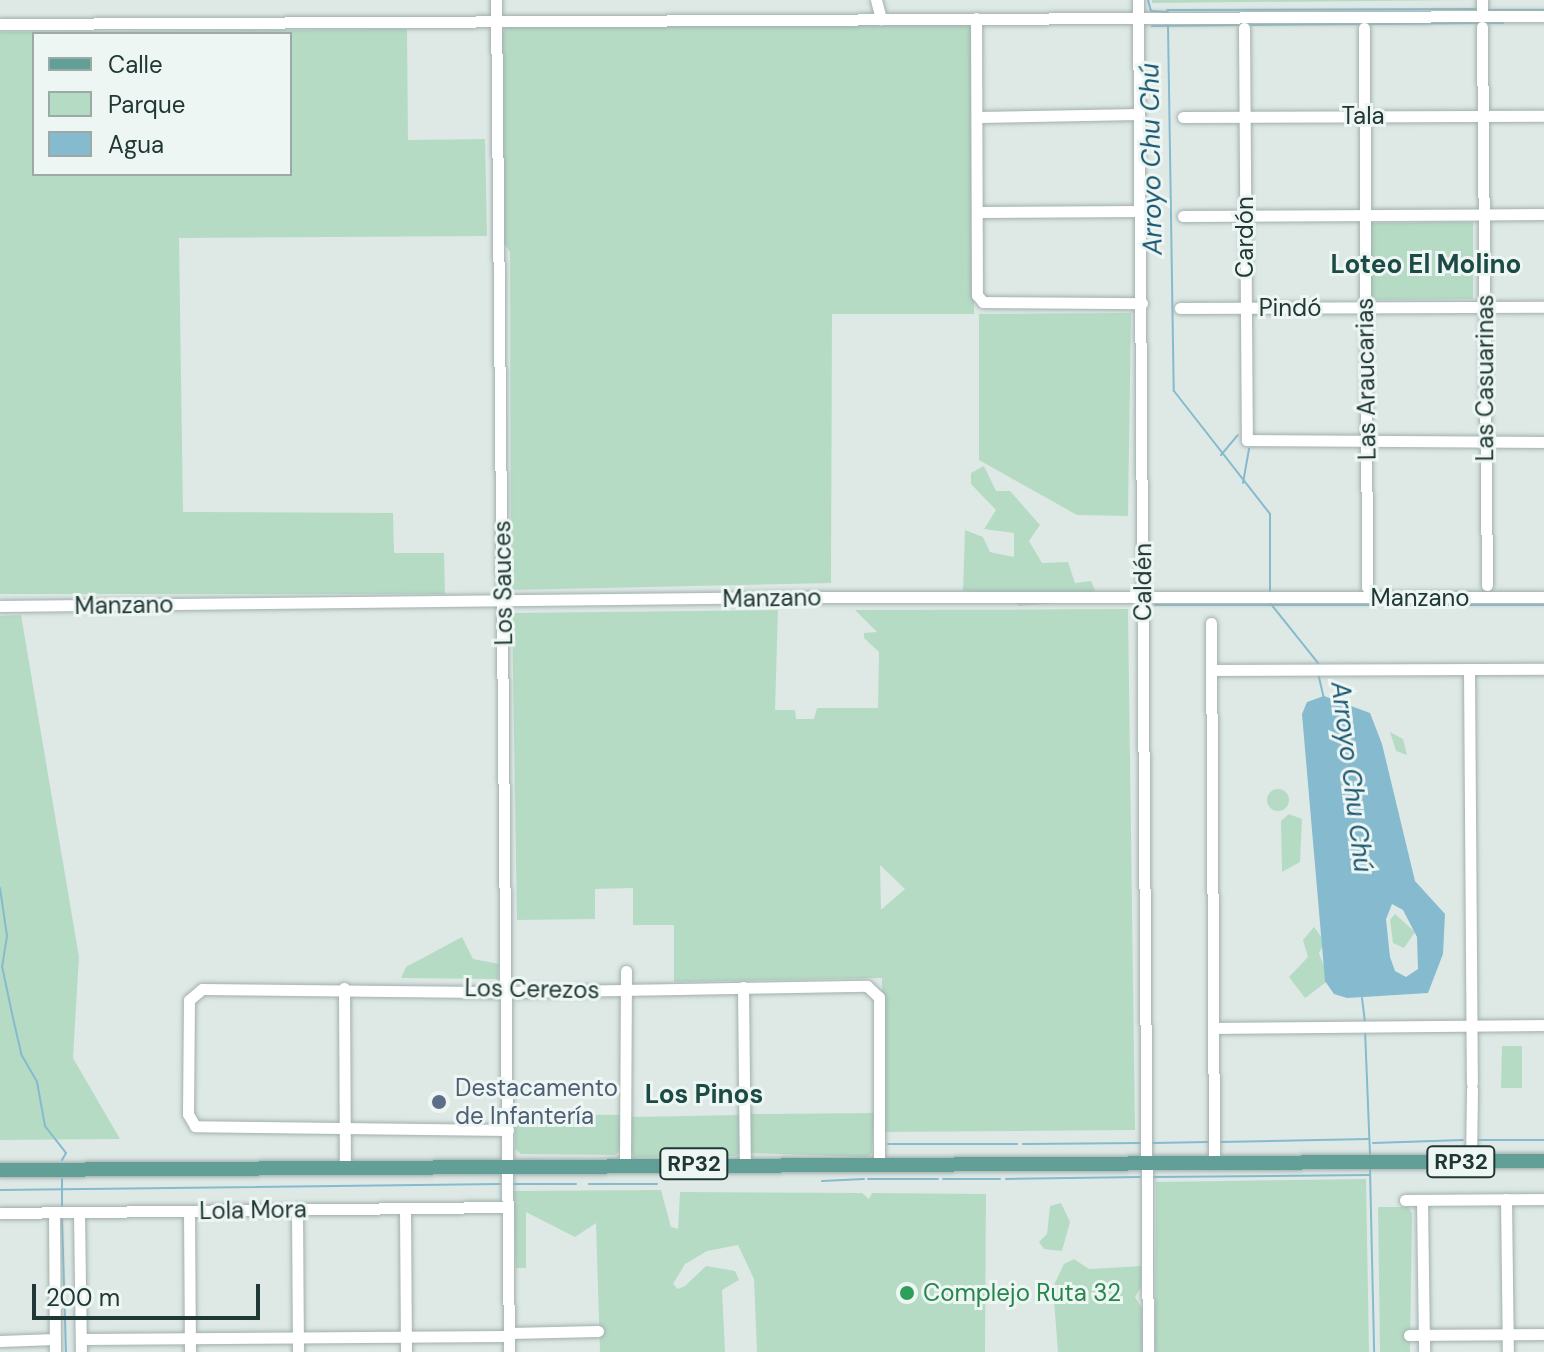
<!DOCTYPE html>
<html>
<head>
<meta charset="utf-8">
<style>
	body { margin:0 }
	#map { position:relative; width:1544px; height:1352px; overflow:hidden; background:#dee9e6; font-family:"DM Sans",sans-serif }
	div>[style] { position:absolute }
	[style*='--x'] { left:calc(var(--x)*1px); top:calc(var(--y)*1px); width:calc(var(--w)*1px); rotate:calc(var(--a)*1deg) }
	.green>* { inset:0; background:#b6dbc5 }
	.round { border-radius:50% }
	.water>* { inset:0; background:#85bacf }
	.stream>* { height:2px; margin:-1px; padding:0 1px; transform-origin:1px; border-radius:1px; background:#85bacf }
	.roads { filter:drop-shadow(0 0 2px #a1b0ad) drop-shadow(0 0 2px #a1b0ad) }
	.minor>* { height:11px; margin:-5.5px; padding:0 5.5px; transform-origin:5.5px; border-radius:5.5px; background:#fff }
	.major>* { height:14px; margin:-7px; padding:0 7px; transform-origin:7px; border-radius:7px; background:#629f97 }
	.dots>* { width:22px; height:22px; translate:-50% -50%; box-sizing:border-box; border:4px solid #eef6f3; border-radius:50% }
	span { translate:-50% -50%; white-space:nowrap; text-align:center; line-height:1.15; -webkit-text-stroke:6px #eef6f3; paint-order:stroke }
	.shield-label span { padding:2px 6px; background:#eef6f3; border:2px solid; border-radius:6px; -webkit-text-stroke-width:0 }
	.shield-label { font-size:22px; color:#203835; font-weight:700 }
	.street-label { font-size:24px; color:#203835 }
	.service-label { font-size:24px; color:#4e5e75 }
	.left { translate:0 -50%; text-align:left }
	.leisure-label { font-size:24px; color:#27864d }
	.water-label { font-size:26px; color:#1b5873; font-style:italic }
	.neighbourhood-label { font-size:26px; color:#1c4a45; font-weight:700 }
	.legend { position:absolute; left:32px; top:32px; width:260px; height:144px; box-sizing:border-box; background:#eef6f3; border:2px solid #9caaa7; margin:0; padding:10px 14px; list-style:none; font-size:24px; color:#203835 }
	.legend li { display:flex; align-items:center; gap:16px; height:40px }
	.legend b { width:40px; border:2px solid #9caaa7 }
	.scale { position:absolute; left:32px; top:1284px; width:228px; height:36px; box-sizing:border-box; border:4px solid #203835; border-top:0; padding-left:10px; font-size:24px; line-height:28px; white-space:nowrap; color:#203835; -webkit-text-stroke:6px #eef6f3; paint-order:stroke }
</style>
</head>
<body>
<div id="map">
	<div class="green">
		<div style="clip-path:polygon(1152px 0,1471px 0,1152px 3px)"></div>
		<div style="clip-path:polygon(975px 22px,974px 314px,832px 314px,831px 583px,511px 590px,510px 252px,502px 240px,500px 36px,506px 27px)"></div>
		<div style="clip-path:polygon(evenodd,407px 29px,408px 140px,485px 139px,487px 236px,179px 238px,183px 512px,393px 513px,394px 553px,444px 553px,445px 594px,0 594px,0 32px,407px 29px,290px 34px,290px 174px,34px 174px,34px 34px,290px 34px)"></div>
		<div style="clip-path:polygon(1473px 222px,1473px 299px,1371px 300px,1370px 223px)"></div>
		<div style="clip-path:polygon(1131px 313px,1128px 516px,1077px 515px,979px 460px,979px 314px)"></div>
		<div style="clip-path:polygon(984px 466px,996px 491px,1010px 491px,1040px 525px,1029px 541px,1042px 563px,1068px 562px,1075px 583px,1091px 581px,1095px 590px,1077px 601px,1019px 606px,1002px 593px,963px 591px,965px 530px,983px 537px,990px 552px,1014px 557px,1014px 533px,984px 529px,996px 510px,971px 484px,971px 473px)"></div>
		<div style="clip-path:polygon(evenodd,1128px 609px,1135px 1130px,884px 1132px,882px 978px,674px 982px,674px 925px,633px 925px,633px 888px,595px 889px,595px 919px,517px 920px,512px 613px,778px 610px,775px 710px,795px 710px,796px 719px,814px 719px,817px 708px,878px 708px,879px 652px,864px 638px,864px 633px,877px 632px,855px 610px,1128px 609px,880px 865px,905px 889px,882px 909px,881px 909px,880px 865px)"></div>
		<div style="clip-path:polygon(21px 615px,79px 957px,73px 1058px,120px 1139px,0 1140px,0 616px)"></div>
		<div style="clip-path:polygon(1390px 732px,1403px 739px,1407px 755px,1396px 751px)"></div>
		<div class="round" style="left:1267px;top:789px;width:22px;height:22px"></div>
		<div style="clip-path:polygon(1289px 814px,1302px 819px,1300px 862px,1282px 872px,1281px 821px)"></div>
		<div style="clip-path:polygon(1395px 914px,1415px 932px,1404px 948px,1393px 943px,1390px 920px)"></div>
		<div style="clip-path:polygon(1314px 927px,1325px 942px,1319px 953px,1329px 980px,1305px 998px,1289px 977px,1308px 957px,1303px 940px)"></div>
		<div style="clip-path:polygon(462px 937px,473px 959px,499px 964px,498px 979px,401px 978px,406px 967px)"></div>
		<div style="clip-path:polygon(1502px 1046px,1522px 1046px,1522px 1088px,1501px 1088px)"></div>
		<div style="clip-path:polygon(874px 1113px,872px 1153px,868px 1157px,749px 1153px,749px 1114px)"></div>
		<div style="clip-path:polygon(515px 1114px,620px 1115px,620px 1148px,616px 1155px,521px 1154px,515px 1149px)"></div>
		<div style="clip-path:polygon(740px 1115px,741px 1152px,735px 1156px,634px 1157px,629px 1150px,631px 1117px)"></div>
		<div style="clip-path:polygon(1366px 1179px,1369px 1352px,1155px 1352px,1156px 1182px)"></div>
		<div style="clip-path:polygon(661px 1190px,671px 1227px,678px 1229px,680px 1192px,862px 1193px,869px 1199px,872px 1193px,986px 1194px,985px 1352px,757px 1352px,754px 1279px,738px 1245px,707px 1251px,685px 1264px,673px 1284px,678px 1289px,685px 1286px,706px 1266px,735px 1271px,739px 1280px,722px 1290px,725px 1352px,600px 1352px,596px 1223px,575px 1237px,526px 1212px,526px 1268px,516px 1268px,513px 1191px)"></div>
		<div style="clip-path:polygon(1061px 1203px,1070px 1222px,1062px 1251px,1044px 1249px,1039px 1242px,1047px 1234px,1050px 1206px)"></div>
		<div style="clip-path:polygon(1378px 1207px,1408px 1207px,1412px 1213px,1410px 1352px,1380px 1352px)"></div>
		<div style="clip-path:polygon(1074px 1259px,1089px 1269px,1142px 1266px,1141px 1287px,1135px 1297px,1142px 1308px,1143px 1352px,1058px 1352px,1053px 1287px,1064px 1264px)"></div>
	</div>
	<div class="water">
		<div style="clip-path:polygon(evenodd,1324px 696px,1370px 713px,1382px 744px,1415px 881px,1445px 914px,1443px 954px,1428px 993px,1347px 998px,1334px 994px,1325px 981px,1302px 714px,1307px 702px,1324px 696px,1392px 904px,1403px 910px,1417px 937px,1418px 969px,1406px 977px,1395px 971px,1390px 957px,1386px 919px,1392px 904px)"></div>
	</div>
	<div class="stream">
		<div style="--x:1148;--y:0;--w:11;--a:75"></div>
		<div style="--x:1151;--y:11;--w:17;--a:3"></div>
		<div style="--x:1167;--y:10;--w:309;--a:-0.2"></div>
		<div style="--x:1488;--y:10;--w:56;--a:0"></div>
		<div style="--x:1484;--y:23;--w:19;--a:0"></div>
		<div style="--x:1368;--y:24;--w:110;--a:-0.5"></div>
		<div style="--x:1168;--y:25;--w:366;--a:89.1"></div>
		<div style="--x:1174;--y:391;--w:156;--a:52"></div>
		<div style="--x:1270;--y:514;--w:79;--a:90"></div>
		<div style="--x:1248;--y:25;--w:111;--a:-0.5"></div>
		<div style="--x:1152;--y:26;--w:87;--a:-0.7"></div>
		<div style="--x:1221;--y:455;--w:26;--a:-50"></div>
		<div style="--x:1243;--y:483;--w:35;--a:-80"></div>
		<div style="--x:1270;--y:603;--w:77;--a:51.3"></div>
		<div style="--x:1155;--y:605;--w:389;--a:0"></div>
		<div style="--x:1318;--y:673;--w:26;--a:77"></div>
		<div style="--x:0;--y:888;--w:49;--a:81.7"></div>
		<div style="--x:7;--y:936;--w:30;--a:99"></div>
		<div style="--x:2;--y:966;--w:53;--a:78.1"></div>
		<div style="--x:13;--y:1018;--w:37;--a:77"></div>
		<div style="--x:21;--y:1054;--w:32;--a:60"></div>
		<div style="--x:37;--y:1082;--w:45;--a:79.7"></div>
		<div style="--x:45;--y:1126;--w:34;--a:52"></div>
		<div style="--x:66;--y:1153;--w:8;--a:120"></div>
		<div style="--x:1362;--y:998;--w:25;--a:83"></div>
		<div style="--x:1365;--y:1030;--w:125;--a:87.7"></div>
		<div style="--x:1477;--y:1140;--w:67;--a:0"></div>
		<div style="--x:1220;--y:1142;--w:149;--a:-1.2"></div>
		<div style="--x:1153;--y:1143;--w:55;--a:-1"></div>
		<div style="--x:1373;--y:1143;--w:90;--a:-1.9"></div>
		<div style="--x:888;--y:1144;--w:129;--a:0"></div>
		<div style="--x:1023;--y:1144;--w:119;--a:-0.5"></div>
		<div style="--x:1370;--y:1169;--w:183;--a:88.7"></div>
		<div style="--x:1153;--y:1177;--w:216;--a:-0.5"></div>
		<div style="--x:62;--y:1179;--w:27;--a:90"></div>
		<div style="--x:868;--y:1179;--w:70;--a:0"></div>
		<div style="--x:943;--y:1179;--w:57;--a:0"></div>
		<div style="--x:1006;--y:1179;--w:134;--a:-0.9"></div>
		<div style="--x:822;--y:1181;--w:42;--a:-2.7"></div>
		<div style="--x:513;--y:1184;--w:63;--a:0"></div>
		<div style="--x:589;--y:1184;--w:68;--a:0"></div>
		<div style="--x:0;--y:1190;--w:500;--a:-0.69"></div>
		<div style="--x:62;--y:1218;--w:134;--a:88.3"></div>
	</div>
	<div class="roads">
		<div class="minor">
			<div style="--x:496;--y:0;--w:1352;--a:89.45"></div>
			<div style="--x:876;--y:0;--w:20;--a:75"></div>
			<div style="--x:1138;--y:0;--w:1352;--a:89.58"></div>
			<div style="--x:1482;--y:0;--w:16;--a:90"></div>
			<div style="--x:976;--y:18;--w:277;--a:89.8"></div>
			<div style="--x:977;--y:295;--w:9;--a:49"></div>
			<div style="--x:983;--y:302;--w:159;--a:0.4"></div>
			<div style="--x:0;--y:24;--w:1544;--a:-0.3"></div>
			<div style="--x:1482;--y:27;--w:558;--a:89.49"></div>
			<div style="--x:1244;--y:28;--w:412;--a:89.6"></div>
			<div style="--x:1247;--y:440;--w:297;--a:0.4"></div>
			<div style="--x:1364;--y:28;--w:559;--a:89.69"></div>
			<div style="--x:979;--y:117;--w:160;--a:-1.1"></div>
			<div style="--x:1183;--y:117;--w:361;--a:-0.2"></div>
			<div style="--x:979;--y:212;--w:161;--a:-0.4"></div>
			<div style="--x:1183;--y:216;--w:361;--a:-0.3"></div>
			<div style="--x:1180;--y:308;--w:364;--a:-0.2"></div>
			<div style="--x:0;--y:606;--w:796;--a:-0.65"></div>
			<div style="--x:796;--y:597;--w:748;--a:0"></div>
			<div style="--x:1211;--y:623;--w:540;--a:89.68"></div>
			<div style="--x:1469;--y:669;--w:414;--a:89.6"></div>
			<div style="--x:1211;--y:670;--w:333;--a:-0.2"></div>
			<div style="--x:743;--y:987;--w:178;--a:89.4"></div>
			<div style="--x:344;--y:988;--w:180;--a:89.7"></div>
			<div style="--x:1213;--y:1028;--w:331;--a:-0.5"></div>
			<div style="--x:508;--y:1130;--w:313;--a:-179.3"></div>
			<div style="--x:195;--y:1126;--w:14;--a:-120"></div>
			<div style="--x:188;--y:1114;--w:114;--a:-89.5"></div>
			<div style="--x:189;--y:1000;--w:17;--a:-40"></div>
			<div style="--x:202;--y:989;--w:304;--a:0.6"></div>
			<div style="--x:506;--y:992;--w:361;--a:-1"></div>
			<div style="--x:867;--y:986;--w:16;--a:43"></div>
			<div style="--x:879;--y:997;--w:167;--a:90"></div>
			<div style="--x:1471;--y:1162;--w:73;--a:-89.2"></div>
			<div style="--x:625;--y:1163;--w:192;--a:-89.7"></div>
			<div style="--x:1506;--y:1199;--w:153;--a:89.3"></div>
			<div style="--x:1405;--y:1200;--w:139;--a:-0.4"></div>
			<div style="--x:1422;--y:1200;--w:152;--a:89.2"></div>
			<div style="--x:405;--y:1209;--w:143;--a:89.6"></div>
			<div style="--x:297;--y:1210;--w:142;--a:89.6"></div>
			<div style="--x:189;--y:1211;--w:141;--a:89.6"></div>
			<div style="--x:79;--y:1212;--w:140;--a:89.2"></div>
			<div style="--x:0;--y:1213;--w:507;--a:-0.68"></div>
			<div style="--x:54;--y:1213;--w:139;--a:89.6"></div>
			<div style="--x:509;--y:1333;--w:89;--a:-1.3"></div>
			<div style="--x:1409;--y:1335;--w:135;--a:-0.4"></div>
			<div style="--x:81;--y:1339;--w:428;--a:-0.4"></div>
			<div style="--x:0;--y:1341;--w:55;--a:-2.1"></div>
		</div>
		<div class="major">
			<div style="--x:0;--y:1170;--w:1544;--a:-0.33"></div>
		</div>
	</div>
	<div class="dots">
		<div style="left:439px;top:1102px;background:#5c6f8a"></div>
		<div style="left:907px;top:1293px;background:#2e9e5b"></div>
	</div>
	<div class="shield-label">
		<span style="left:1461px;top:1162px">RP32</span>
		<span style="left:694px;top:1164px">RP32</span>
	</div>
	<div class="street-label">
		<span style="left:1363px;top:116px">Tala</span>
		<span style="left:1245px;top:237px;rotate:-90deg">Cardón</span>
		<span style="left:1290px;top:308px">Pindó</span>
		<span style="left:1485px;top:378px;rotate:-90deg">Las Casuarinas</span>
		<span style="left:1366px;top:379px;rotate:-91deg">Las Araucarias</span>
		<span style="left:1143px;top:582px;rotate:-90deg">Caldén</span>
		<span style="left:503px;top:583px;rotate:-91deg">Los Sauces</span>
		<span style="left:772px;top:598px;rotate:-1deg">Manzano</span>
		<span style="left:1420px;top:598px">Manzano</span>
		<span style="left:124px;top:605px;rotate:-1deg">Manzano</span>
		<span style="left:532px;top:989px;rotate:1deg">Los Cerezos</span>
		<span style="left:253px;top:1210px;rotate:-1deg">Lola Mora</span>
	</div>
	<div class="service-label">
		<span class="left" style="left:455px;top:1102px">Destacamento<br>de Infantería</span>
	</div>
	<div class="leisure-label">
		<span class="left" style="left:923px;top:1293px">Complejo Ruta 32</span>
	</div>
	<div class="water-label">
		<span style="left:1152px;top:159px;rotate:-91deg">Arroyo Chu Chú</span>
		<span style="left:1351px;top:777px;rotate:83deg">Arroyo Chu Chú</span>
	</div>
	<div class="neighbourhood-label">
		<span style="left:1426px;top:265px">Loteo El Molino</span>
		<span style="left:704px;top:1095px">Los Pinos</span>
	</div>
	<ul class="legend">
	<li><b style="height:10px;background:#629f97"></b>Calle</li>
	<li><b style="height:22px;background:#b6dbc5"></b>Parque</li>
	<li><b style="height:22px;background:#85bacf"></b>Agua</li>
	</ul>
	<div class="scale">200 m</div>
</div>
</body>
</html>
